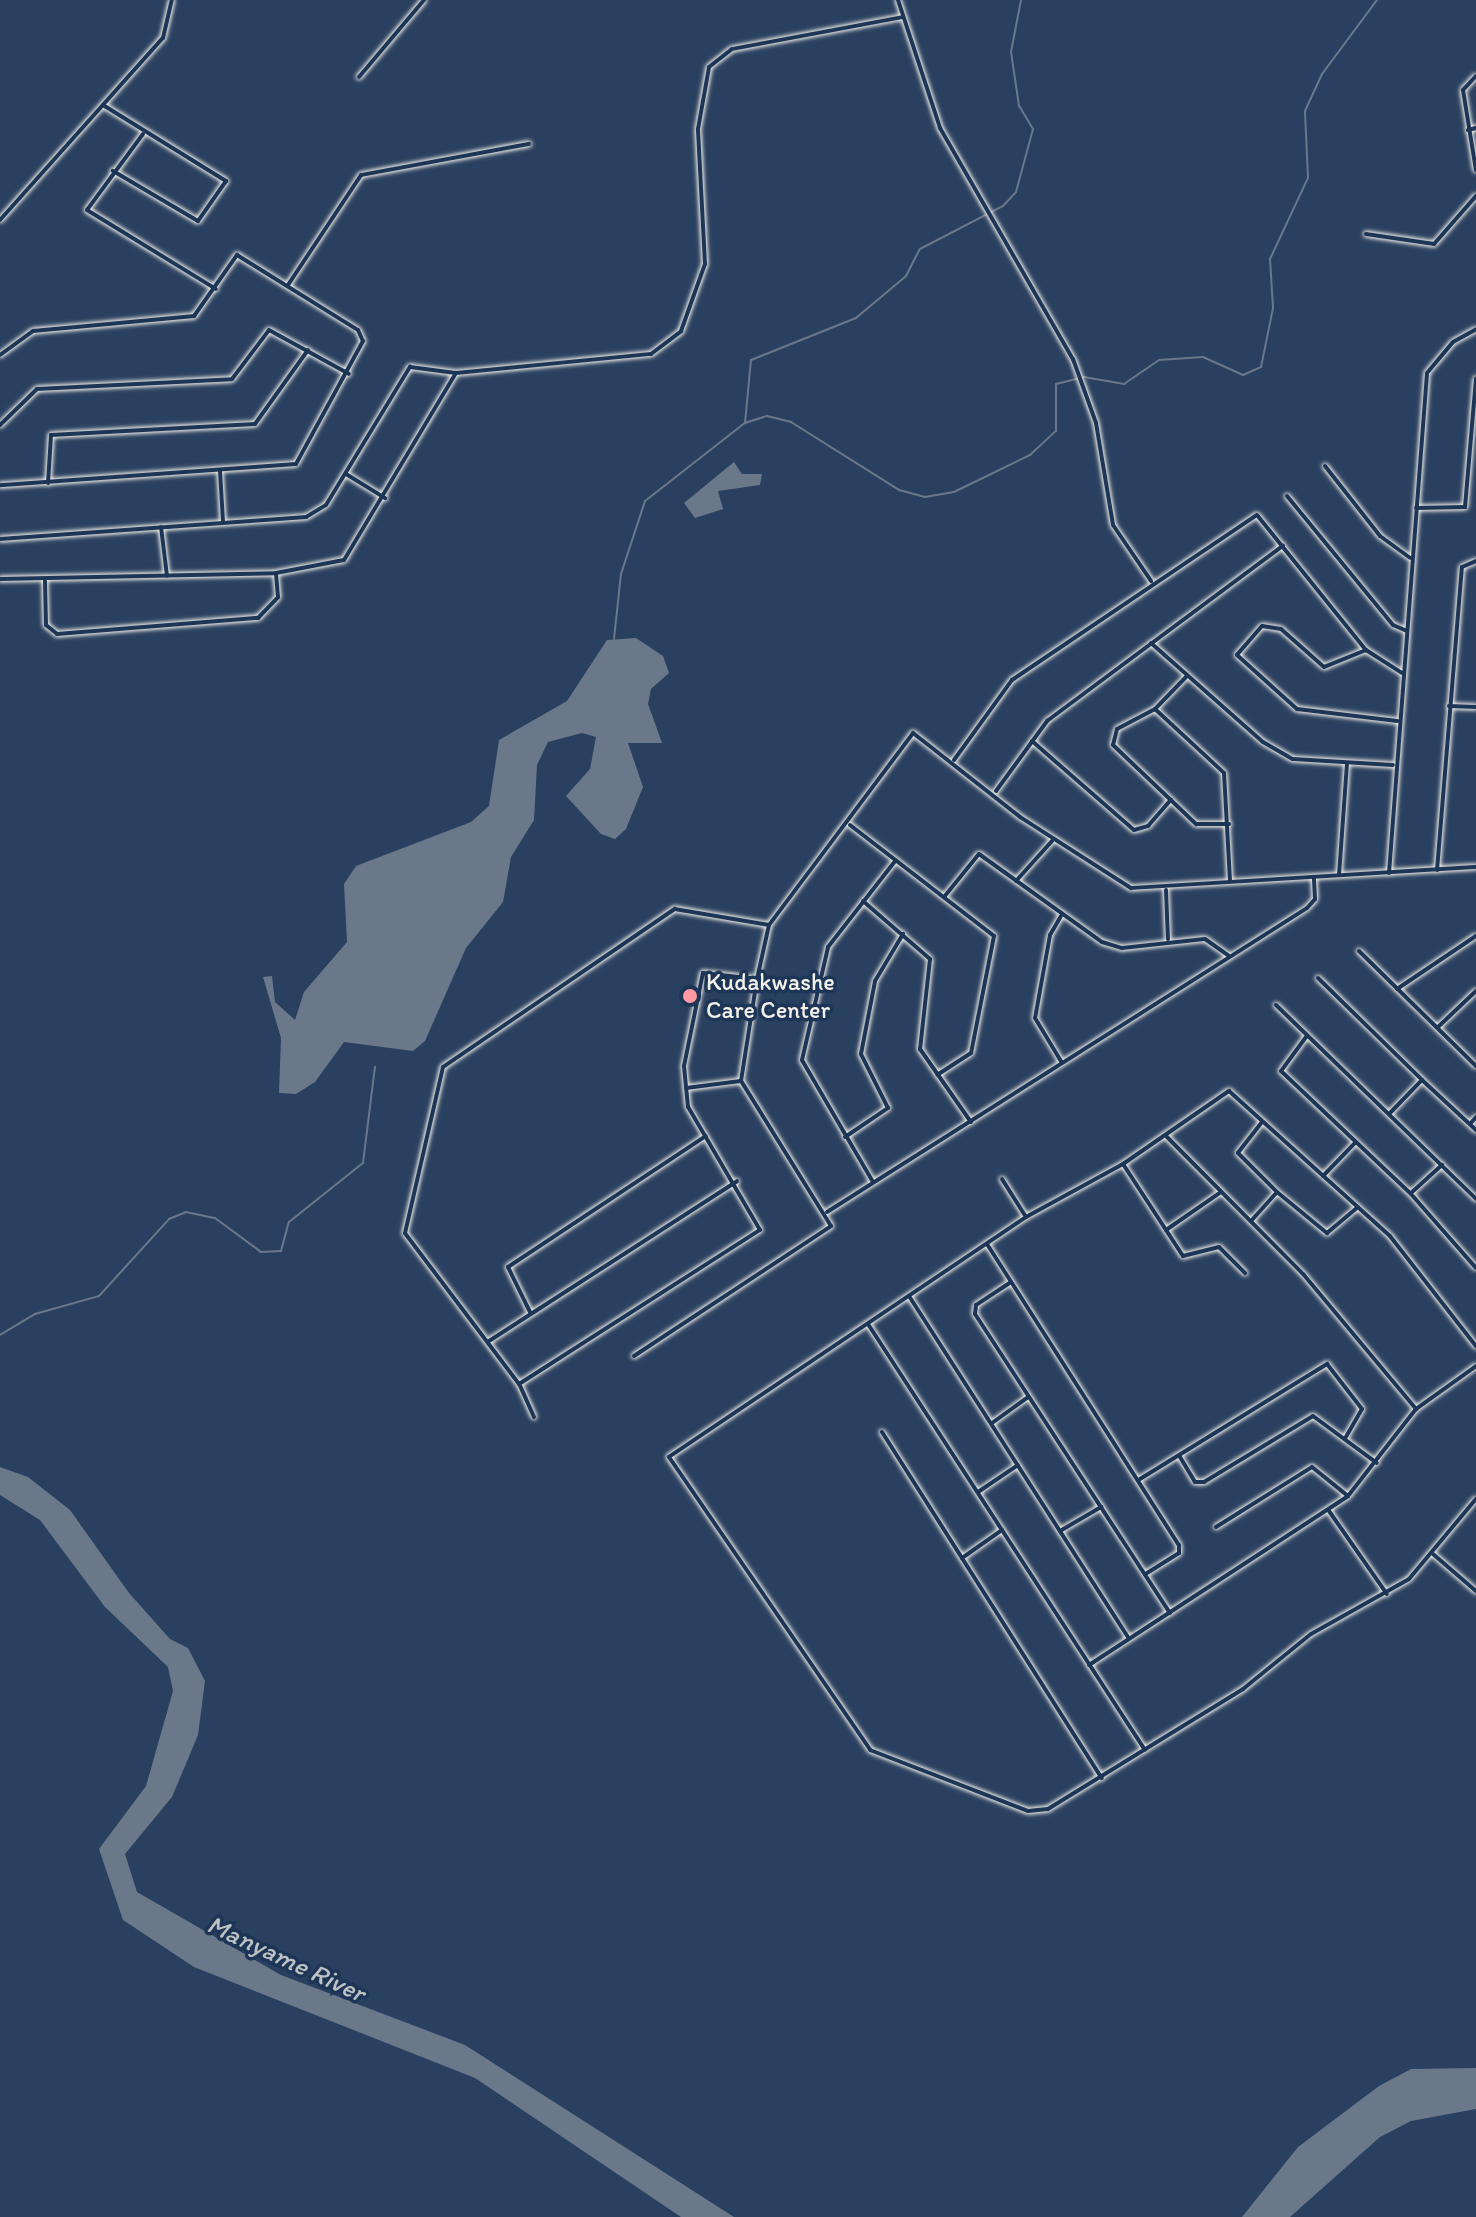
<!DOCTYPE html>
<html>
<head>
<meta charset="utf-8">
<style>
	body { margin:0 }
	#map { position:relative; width:1476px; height:2217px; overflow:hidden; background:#2a4060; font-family:Itim,sans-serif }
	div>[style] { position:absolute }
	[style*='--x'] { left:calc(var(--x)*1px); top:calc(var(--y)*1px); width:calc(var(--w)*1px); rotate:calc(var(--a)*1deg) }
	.water>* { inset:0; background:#6a788a }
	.stream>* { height:2px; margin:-1px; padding:0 1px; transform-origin:1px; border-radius:1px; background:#6a788a }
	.roads { filter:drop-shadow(0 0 2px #f4f1e8) drop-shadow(0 0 2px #f4f1e8) }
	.street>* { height:4px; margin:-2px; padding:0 2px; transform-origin:2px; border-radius:2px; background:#1d3557 }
	.dots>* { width:22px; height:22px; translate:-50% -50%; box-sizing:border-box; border:4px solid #1d3557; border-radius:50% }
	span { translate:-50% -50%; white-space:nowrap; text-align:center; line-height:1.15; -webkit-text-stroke:7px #1d3557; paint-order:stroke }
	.poi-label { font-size:24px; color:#f4f1e8 }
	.left { translate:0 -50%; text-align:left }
	.water-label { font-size:26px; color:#bdc1c2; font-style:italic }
</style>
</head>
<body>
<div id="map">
	<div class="water">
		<div style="clip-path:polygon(734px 462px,742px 474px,762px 474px,760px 485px,718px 491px,723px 509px,695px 518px,684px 503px)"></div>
		<div style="clip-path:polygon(636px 638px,663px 656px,669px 673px,651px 689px,648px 704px,662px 743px,628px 743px,643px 787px,626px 829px,615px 839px,601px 834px,566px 796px,590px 769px,596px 737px,582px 733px,548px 742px,537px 765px,534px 820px,511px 857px,503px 902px,466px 948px,425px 1041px,413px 1051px,344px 1042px,315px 1082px,296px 1094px,279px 1093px,281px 1038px,263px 977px,272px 976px,275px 1002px,295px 1020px,304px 992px,347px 942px,344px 884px,356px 866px,471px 822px,489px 806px,499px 740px,567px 701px,607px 640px)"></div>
		<div style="clip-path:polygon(0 1467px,28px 1477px,70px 1510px,129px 1593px,170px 1639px,188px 1648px,205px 1681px,198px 1735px,172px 1797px,125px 1854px,137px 1892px,281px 1975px,465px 2045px,734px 2217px,681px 2217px,475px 2078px,194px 1967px,123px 1920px,99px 1849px,146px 1786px,173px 1691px,168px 1667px,105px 1607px,40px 1520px,0 1495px)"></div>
		<div style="clip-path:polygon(1476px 2068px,1476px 2109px,1411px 2121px,1380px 2137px,1290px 2217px,1242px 2217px,1298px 2147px,1379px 2086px,1411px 2069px)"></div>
	</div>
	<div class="stream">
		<div style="--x:745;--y:423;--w:63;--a:-84.6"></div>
		<div style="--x:751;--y:360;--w:113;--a:-21.8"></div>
		<div style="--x:856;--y:318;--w:65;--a:-40"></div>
		<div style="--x:906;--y:276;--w:30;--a:-63"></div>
		<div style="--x:920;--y:249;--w:93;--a:-27.4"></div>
		<div style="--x:1003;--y:206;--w:19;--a:-47"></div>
		<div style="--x:1016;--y:192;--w:65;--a:-74.9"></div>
		<div style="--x:1033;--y:129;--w:27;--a:-121"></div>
		<div style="--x:1019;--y:106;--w:55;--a:-98.4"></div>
		<div style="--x:1011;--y:52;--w:53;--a:-79.1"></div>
		<div style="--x:614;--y:639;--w:65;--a:-83.9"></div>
		<div style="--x:621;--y:574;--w:77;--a:-71.8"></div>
		<div style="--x:645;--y:501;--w:127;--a:-38"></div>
		<div style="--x:745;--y:423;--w:23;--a:-18"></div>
		<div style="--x:767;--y:416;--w:25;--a:14"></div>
		<div style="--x:791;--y:422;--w:128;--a:32.2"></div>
		<div style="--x:899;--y:490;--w:27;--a:15"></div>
		<div style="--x:925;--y:497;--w:29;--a:-10"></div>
		<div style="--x:954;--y:492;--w:85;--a:-26"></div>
		<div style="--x:1030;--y:455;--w:35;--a:-43"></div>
		<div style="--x:1056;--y:431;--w:47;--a:-90"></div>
		<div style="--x:1056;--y:384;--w:29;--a:-14"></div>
		<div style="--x:1084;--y:377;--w:41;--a:9.9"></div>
		<div style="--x:1124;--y:384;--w:42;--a:-34.4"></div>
		<div style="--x:1159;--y:360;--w:44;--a:-3.9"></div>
		<div style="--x:1203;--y:357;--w:44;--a:24.2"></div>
		<div style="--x:1243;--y:375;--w:20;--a:-24"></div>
		<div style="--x:1261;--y:367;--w:60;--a:-78.5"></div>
		<div style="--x:1273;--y:308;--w:49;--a:-93.5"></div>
		<div style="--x:1270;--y:259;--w:89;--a:-64.9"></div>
		<div style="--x:1308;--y:178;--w:67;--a:-92.6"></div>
		<div style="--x:1305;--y:111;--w:41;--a:-65.3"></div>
		<div style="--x:1322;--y:74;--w:92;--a:-53.4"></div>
		<div style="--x:0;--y:1335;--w:41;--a:-31"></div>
		<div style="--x:35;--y:1314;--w:66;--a:-15.7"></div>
		<div style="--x:99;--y:1296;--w:104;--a:-47.7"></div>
		<div style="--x:169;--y:1219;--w:18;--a:-22"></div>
		<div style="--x:186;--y:1212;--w:30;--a:12"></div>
		<div style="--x:215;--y:1218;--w:57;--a:36.5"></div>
		<div style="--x:261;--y:1252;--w:20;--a:-3"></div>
		<div style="--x:281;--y:1251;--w:30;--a:-75"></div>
		<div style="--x:289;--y:1222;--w:95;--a:-38.6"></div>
		<div style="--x:363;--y:1163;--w:97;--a:-82.9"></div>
	</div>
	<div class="roads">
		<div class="street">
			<div style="--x:898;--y:0;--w:135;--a:71.8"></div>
			<div style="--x:940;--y:128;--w:267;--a:60.1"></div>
			<div style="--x:1073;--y:359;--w:68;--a:70.2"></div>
			<div style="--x:1096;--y:423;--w:103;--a:80.5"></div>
			<div style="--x:1113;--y:525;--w:68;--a:55.8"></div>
			<div style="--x:1476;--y:76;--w:19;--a:133"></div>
			<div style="--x:1463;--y:90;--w:81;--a:80.8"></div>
			<div style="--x:359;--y:77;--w:101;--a:-49.8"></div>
			<div style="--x:103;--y:105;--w:145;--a:31.7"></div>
			<div style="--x:226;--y:181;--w:49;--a:125"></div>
			<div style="--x:198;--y:221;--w:99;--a:-149.5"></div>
			<div style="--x:1468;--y:130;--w:8;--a:-14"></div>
			<div style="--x:143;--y:134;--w:94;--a:126.4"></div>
			<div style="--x:87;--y:210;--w:151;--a:31.5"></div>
			<div style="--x:0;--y:220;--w:244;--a:-48.2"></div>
			<div style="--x:163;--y:38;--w:39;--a:-77"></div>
			<div style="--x:1366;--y:234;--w:69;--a:8.4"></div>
			<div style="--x:1434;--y:244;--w:64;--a:-48.8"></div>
			<div style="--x:288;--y:285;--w:132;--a:-56.4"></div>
			<div style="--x:361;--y:175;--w:171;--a:-10.5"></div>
			<div style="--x:0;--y:355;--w:41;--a:-36"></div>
			<div style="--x:33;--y:331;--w:162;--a:-5.3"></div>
			<div style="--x:194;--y:316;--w:75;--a:-54.8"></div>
			<div style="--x:237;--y:255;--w:142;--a:31.8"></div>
			<div style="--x:358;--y:330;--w:12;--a:66"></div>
			<div style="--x:363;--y:341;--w:140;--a:118.6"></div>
			<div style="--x:296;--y:464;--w:297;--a:175.9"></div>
			<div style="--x:0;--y:425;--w:52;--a:-44.2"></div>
			<div style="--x:37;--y:389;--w:195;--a:-2.9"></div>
			<div style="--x:232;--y:379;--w:61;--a:-52.9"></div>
			<div style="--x:269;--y:330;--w:91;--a:28.8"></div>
			<div style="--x:1325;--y:466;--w:89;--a:51.8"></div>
			<div style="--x:1380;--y:536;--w:37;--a:36"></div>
			<div style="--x:220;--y:471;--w:50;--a:86.6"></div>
			<div style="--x:346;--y:474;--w:46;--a:31.6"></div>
			<div style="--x:48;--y:483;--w:48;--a:-86.4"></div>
			<div style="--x:51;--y:435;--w:204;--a:-3.1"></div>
			<div style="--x:255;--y:424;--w:91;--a:-54.4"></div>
			<div style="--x:1287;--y:496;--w:167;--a:50.6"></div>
			<div style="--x:1393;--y:625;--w:15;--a:23"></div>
			<div style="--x:1416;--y:508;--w:49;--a:-1.2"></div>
			<div style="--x:1465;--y:507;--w:129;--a:-85.1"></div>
			<div style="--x:161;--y:527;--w:49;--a:83"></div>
			<div style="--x:0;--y:539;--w:307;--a:-4.1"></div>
			<div style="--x:306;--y:517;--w:23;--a:-31"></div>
			<div style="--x:326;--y:505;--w:162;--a:-58.7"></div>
			<div style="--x:410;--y:367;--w:46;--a:7.4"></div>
			<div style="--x:456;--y:373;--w:196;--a:-5.6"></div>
			<div style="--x:651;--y:354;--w:38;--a:-37"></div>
			<div style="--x:681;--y:331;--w:71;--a:-70.3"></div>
			<div style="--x:705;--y:264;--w:135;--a:-93"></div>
			<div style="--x:698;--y:129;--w:63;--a:-79.9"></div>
			<div style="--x:709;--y:67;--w:29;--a:-38"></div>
			<div style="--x:732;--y:49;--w:174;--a:-10.6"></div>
			<div style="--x:0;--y:579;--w:276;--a:-1.2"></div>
			<div style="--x:276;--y:573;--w:69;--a:-10.8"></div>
			<div style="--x:344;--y:560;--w:218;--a:-59.1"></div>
			<div style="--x:45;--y:581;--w:44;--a:88.7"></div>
			<div style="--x:46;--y:625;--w:14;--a:39"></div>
			<div style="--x:57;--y:634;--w:202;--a:-4.6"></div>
			<div style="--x:258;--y:618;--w:29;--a:-46"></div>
			<div style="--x:278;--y:597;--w:23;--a:-95"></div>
			<div style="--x:1151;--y:643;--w:149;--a:41.5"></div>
			<div style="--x:1263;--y:742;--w:34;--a:30"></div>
			<div style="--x:1293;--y:759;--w:100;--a:3.4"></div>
			<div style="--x:1366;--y:650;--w:45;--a:158"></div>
			<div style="--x:1324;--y:667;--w:57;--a:-138.5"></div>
			<div style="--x:1281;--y:629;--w:19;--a:-171"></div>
			<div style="--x:1262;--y:626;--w:38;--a:131"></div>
			<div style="--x:1237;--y:655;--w:81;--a:42"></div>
			<div style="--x:1297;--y:709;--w:101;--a:6.8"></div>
			<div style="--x:1186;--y:677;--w:45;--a:134.1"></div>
			<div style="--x:1155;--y:709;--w:43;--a:152.2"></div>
			<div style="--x:1117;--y:729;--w:16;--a:104"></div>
			<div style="--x:1113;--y:745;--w:115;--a:43.6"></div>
			<div style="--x:1196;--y:824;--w:33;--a:0"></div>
			<div style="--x:1449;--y:706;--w:27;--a:2"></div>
			<div style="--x:1155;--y:709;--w:94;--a:42.8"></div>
			<div style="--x:1224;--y:773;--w:108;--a:86.8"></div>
			<div style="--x:1032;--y:741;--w:135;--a:41.1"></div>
			<div style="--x:1134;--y:830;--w:15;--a:-16"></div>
			<div style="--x:1148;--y:826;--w:35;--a:-49"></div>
			<div style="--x:954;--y:760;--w:99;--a:-54.1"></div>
			<div style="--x:1012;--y:680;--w:295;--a:-34"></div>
			<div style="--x:1257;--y:515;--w:174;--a:51.1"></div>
			<div style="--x:1366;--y:650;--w:43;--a:32.6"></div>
			<div style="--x:996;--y:791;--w:87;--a:-53.9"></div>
			<div style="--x:1047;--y:721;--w:294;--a:-36.6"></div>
			<div style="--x:850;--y:825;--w:182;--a:37.6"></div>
			<div style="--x:994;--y:936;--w:119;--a:101.1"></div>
			<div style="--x:971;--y:1053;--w:40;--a:147.1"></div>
			<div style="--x:1437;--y:870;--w:304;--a:-85.3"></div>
			<div style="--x:1462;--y:567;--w:15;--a:-23"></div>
			<div style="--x:1389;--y:873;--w:501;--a:-85.65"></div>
			<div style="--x:1427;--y:373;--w:40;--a:-50"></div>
			<div style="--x:1453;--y:342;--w:26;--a:-29"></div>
			<div style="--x:1339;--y:875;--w:112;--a:-85.9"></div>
			<div style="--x:1016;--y:881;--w:54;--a:-48"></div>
			<div style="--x:1166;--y:890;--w:49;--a:87.7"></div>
			<div style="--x:944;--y:897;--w:55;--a:-50.9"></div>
			<div style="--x:979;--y:854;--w:151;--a:35.6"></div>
			<div style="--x:1102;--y:942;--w:21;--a:17"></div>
			<div style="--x:1122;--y:948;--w:83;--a:-6.2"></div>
			<div style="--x:1205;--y:939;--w:28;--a:35"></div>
			<div style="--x:863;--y:901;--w:89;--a:40.9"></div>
			<div style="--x:930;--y:959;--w:91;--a:96.3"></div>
			<div style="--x:920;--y:1049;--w:89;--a:55.1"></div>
			<div style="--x:1061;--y:916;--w:22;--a:120"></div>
			<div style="--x:1050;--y:935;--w:84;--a:100.2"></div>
			<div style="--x:1035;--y:1018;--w:52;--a:59"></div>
			<div style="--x:1359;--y:951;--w:164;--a:44.5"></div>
			<div style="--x:1318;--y:978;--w:146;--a:44.4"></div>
			<div style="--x:1397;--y:989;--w:95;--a:-33.9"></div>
			<div style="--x:1276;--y:1005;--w:279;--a:44.1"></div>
			<div style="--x:1438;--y:1027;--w:52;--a:-43.5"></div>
			<div style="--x:1306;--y:1037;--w:42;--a:126.3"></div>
			<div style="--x:1281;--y:1071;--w:179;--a:43.4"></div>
			<div style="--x:1411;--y:1194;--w:98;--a:48.7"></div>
			<div style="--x:686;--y:1088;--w:55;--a:-7.3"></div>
			<div style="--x:1390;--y:1113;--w:46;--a:-45.9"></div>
			<div style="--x:1422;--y:1080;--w:74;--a:42.8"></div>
			<div style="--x:1262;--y:1122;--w:39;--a:128"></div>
			<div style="--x:1238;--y:1153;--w:55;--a:45"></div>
			<div style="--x:1277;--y:1192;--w:65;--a:39.4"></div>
			<div style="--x:1327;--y:1233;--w:40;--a:-40"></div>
			<div style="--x:1470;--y:1124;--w:9;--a:-49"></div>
			<div style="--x:845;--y:1137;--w:52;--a:-34"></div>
			<div style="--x:888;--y:1108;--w:60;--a:-116.6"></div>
			<div style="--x:861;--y:1054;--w:74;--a:-79.1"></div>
			<div style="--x:875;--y:981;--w:55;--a:-59.2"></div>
			<div style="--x:1167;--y:1137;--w:194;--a:45.2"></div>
			<div style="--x:1304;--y:1275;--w:175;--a:50.1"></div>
			<div style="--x:1123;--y:1164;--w:110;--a:56.9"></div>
			<div style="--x:1183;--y:1256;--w:37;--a:-14"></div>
			<div style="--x:1219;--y:1247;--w:37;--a:45"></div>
			<div style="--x:1323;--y:1176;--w:46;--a:-45.9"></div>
			<div style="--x:1002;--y:1179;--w:45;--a:57.7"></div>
			<div style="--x:1026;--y:1217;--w:430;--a:146.1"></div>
			<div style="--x:669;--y:1457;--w:355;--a:55.5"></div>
			<div style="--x:870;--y:1750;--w:169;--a:21.1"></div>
			<div style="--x:1028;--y:1811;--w:20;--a:-6"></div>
			<div style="--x:1048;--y:1809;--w:229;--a:-31.6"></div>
			<div style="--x:1243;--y:1689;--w:87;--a:-39"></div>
			<div style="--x:1311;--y:1634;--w:112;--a:-29.3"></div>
			<div style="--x:1409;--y:1579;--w:104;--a:-50.1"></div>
			<div style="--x:873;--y:1182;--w:141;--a:-120.2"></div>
			<div style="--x:802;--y:1060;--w:116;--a:-77"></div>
			<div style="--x:828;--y:947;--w:110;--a:-52"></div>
			<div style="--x:1411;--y:1193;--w:42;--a:-42.1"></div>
			<div style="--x:827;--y:1212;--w:568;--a:-32.35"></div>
			<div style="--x:1307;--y:908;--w:12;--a:-48"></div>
			<div style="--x:1315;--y:899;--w:21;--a:-93"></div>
			<div style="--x:1026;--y:1217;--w:111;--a:-28.7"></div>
			<div style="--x:1123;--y:1164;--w:129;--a:-34.6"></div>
			<div style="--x:1229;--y:1091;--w:217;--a:42"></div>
			<div style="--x:1390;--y:1236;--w:140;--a:52"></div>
			<div style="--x:1251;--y:1221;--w:38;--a:-48"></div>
			<div style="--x:1166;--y:1230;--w:67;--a:-34.6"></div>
			<div style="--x:987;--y:1244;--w:357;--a:57.5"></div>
			<div style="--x:1179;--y:1545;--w:8;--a:90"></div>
			<div style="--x:1179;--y:1553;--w:40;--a:148"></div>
			<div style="--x:1011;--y:1282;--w:42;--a:146.7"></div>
			<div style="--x:976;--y:1305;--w:9;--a:96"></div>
			<div style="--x:975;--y:1314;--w:357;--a:56.9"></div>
			<div style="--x:909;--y:1296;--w:407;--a:57.3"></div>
			<div style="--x:530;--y:1312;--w:50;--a:-116.1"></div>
			<div style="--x:508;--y:1267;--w:237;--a:-33.5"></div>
			<div style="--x:868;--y:1324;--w:508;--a:56.97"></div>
			<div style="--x:489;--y:1341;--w:295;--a:-32.8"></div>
			<div style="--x:634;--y:1356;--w:236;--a:-33.4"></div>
			<div style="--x:831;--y:1226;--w:171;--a:-121.8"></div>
			<div style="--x:741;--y:1081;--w:103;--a:-81.1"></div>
			<div style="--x:757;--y:979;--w:55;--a:-77.5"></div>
			<div style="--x:769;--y:925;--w:240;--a:-53.1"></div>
			<div style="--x:913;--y:733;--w:136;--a:38.1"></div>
			<div style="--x:1020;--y:817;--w:132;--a:32.6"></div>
			<div style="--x:1131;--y:888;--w:346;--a:-3.5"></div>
			<div style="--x:519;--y:1384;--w:189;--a:-127.1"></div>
			<div style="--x:405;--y:1233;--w:170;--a:-77.1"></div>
			<div style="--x:443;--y:1067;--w:281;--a:-34.3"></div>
			<div style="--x:675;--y:909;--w:95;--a:9.7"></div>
			<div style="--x:534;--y:1417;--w:36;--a:-114"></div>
			<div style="--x:519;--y:1384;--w:286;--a:-32.6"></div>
			<div style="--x:760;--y:1230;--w:143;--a:-120.3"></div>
			<div style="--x:688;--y:1107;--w:41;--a:-95.6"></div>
			<div style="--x:684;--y:1066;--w:95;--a:-78.5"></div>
			<div style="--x:703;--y:973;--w:54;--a:6.3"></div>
			<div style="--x:992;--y:1423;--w:44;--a:-35.8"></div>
			<div style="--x:882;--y:1432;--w:410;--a:57.6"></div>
			<div style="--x:1180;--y:1457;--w:29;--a:59"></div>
			<div style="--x:1195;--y:1482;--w:9;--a:0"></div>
			<div style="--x:1204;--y:1482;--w:127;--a:-31.2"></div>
			<div style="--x:1313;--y:1416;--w:79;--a:36.3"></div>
			<div style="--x:1140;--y:1479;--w:220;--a:-31.6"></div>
			<div style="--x:1327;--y:1364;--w:57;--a:52.1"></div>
			<div style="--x:1362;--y:1409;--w:34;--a:120"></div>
			<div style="--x:978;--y:1492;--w:48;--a:-34"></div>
			<div style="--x:1329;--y:1511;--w:101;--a:55.1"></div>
			<div style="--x:1216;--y:1527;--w:113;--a:-32"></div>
			<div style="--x:1312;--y:1467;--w:46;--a:38.9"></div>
			<div style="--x:1060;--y:1531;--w:48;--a:-30.3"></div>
			<div style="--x:1433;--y:1554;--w:57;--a:40.7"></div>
			<div style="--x:962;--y:1558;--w:49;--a:-35"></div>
			<div style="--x:1089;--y:1665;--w:309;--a:-33.1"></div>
			<div style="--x:1348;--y:1496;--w:110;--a:-52"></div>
			<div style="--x:1416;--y:1409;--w:74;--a:-35.6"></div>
		</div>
	</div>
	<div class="dots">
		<div style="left:690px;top:996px;background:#ff9aa2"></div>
	</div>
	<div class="poi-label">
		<span class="left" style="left:706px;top:996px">Kudakwashe<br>Care Center</span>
	</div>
	<div class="water-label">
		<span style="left:286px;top:1959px;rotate:25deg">Manyame River</span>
	</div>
</div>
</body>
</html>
